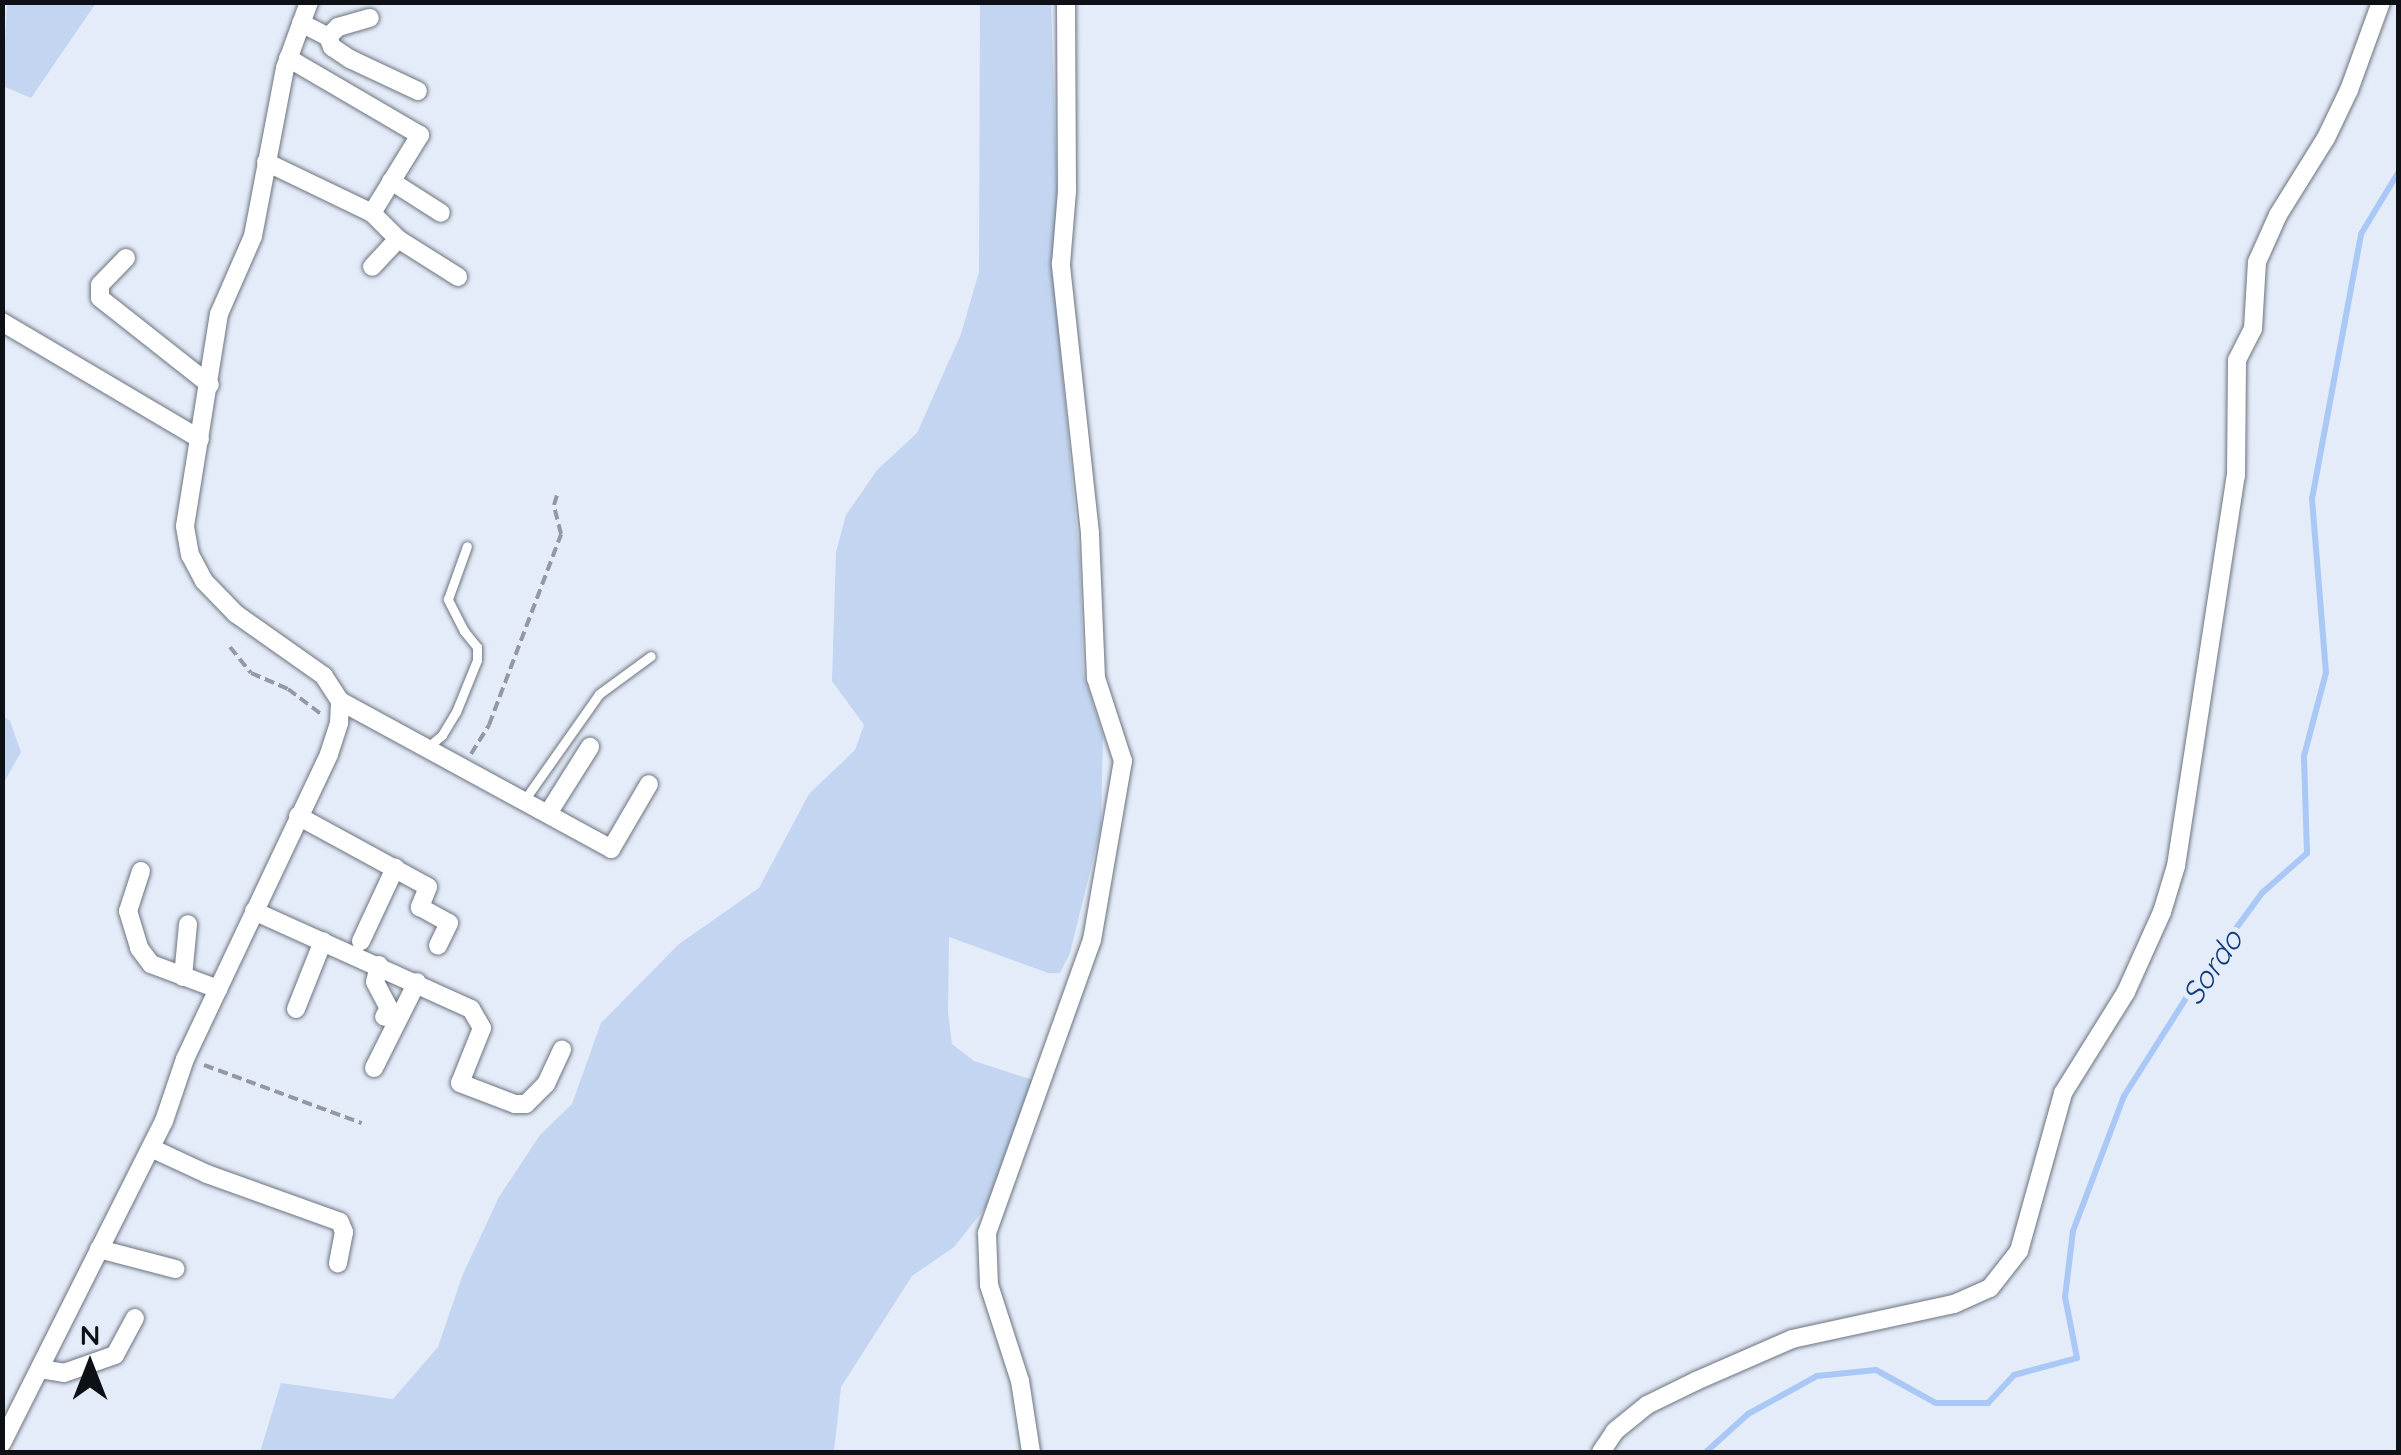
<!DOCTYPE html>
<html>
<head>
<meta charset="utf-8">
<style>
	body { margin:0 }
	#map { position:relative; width:2401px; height:1455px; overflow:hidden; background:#e4ecf9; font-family:Quicksand,sans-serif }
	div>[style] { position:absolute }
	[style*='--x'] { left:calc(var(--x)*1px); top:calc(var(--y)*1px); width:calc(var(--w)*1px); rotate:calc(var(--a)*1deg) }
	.green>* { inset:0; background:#c3d5f1 }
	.stream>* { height:6px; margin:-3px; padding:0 3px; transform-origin:3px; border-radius:3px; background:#aac8f6 }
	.path>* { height:4px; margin-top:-2px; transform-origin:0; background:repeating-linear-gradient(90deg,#9399a2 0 10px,transparent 0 15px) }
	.roads { filter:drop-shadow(0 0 2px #6c747f) drop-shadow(0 0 2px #6c747f) }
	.service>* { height:9px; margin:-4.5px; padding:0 4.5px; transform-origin:4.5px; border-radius:4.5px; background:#fff }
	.minor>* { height:18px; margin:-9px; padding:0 9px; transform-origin:9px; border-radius:9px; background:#fff }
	span { translate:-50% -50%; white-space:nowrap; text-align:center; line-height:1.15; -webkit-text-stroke:10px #e4ecf9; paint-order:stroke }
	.water-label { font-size:30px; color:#0f3c7e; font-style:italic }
	.frame { position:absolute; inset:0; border:5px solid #0d1014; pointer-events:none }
	.north { position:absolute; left:40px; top:1315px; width:100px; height:100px; -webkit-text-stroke:8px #e4ecf9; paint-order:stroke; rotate:0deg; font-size:28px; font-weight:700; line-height:40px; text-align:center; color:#0d1014 }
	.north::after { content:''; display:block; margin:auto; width:35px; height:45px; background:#0d1014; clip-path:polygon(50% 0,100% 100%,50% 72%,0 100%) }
</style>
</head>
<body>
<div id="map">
	<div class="green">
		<div style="clip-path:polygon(7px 3px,96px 3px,31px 98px,3px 86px)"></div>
		<div style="clip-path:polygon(980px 3px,1051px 3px,1057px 188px,1054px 284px,1080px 564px,1083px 673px,1103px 735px,1101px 827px,1070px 953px,1060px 973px,1048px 973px,949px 937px,948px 1013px,952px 1044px,974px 1061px,1033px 1080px,986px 1207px,954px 1247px,912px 1276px,841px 1387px,834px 1452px,260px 1452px,281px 1383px,393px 1399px,438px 1347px,463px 1274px,499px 1197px,540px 1135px,572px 1104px,601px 1023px,679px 944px,759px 888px,809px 794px,855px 750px,864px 725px,832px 681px,836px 552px,846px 515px,877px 470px,917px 433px,961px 334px,979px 272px)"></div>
		<div style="clip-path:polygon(3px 716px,10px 721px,21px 752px,3px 784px)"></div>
	</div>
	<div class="stream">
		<div style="--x:1706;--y:1452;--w:57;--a:-42.1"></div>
		<div style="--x:1748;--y:1414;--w:79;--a:-28.8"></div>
		<div style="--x:1817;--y:1376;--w:59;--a:-5.8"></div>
		<div style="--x:1876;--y:1370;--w:68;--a:28.8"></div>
		<div style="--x:1936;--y:1403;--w:52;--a:0"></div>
		<div style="--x:1988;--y:1403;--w:38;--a:-47"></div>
		<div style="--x:2014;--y:1375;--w:65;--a:-15.1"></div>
		<div style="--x:2077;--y:1358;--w:62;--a:-101.1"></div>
		<div style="--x:2065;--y:1297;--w:66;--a:-83.1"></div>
		<div style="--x:2073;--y:1231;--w:144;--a:-69.3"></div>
		<div style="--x:2124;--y:1096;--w:133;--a:-57.6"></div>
		<div style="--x:2195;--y:984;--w:113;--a:-53.6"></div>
		<div style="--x:2262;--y:893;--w:60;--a:-41.6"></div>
		<div style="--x:2307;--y:853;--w:97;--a:-91.8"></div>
		<div style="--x:2304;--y:756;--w:86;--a:-75.2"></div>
		<div style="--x:2326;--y:673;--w:175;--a:-94.6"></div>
		<div style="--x:2312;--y:499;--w:269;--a:-79.5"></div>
		<div style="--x:2361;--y:234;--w:71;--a:-58.8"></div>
	</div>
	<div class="path">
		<div style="--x:230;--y:647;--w:33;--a:51"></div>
		<div style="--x:251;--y:673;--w:40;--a:23.4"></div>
		<div style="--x:288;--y:689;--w:41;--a:37.1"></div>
		<div style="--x:471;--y:754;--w:34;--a:-58"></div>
		<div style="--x:489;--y:725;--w:204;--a:-69.3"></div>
		<div style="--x:561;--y:534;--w:30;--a:-104"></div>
		<div style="--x:554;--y:505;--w:10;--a:-73"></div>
		<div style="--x:204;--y:1065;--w:168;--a:20.2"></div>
	</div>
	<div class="roads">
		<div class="service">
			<div style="--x:429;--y:746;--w:17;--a:-40"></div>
			<div style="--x:442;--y:735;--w:27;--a:-59"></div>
			<div style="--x:456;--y:712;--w:56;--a:-68"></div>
			<div style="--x:477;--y:660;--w:13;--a:-90"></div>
			<div style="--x:477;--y:647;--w:21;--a:-129"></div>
			<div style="--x:464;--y:631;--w:36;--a:-117"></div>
			<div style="--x:448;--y:599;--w:56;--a:-70.3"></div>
			<div style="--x:525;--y:799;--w:128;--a:-54.8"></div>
			<div style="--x:599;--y:694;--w:64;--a:-36.2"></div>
		</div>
		<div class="minor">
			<div style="--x:301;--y:23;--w:30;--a:27"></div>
			<div style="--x:328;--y:37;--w:11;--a:68"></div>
			<div style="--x:332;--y:47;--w:22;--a:34"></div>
			<div style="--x:350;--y:59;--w:75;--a:25.2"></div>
			<div style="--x:328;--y:37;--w:14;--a:-45"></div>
			<div style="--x:338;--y:27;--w:33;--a:-16"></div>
			<div style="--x:288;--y:58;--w:153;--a:30.3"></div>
			<div style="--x:420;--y:135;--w:92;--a:121.6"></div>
			<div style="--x:266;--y:162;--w:118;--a:25.7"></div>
			<div style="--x:372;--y:213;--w:37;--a:45"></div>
			<div style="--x:398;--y:239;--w:38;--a:133"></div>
			<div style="--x:391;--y:181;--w:59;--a:32.6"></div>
			<div style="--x:398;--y:239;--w:71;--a:32.3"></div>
			<div style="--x:126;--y:258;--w:37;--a:134"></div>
			<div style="--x:100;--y:285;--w:13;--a:90"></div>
			<div style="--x:100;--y:298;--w:140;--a:38.3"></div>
			<div style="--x:2;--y:322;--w:230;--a:30.6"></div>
			<div style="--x:340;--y:701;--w:309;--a:28.6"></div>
			<div style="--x:611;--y:849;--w:75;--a:-59.7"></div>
			<div style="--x:549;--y:812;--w:77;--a:-57.8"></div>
			<div style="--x:298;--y:816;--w:148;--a:28.6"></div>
			<div style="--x:428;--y:887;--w:22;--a:112"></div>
			<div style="--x:420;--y:907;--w:33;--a:29"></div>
			<div style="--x:449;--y:923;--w:25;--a:116"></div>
			<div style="--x:141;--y:871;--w:42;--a:108"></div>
			<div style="--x:128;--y:911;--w:39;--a:73"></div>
			<div style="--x:139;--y:948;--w:20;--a:53"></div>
			<div style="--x:151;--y:964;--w:72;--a:20.5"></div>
			<div style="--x:254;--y:911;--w:238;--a:24.3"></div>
			<div style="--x:471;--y:1009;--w:22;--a:60"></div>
			<div style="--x:482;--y:1028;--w:59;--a:111.8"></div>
			<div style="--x:460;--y:1083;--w:59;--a:20.9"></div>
			<div style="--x:515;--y:1104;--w:11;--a:0"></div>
			<div style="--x:526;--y:1104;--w:28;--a:-45"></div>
			<div style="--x:546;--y:1084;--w:38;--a:-65"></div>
			<div style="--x:361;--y:941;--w:81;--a:-65"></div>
			<div style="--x:379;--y:965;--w:17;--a:103"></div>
			<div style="--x:375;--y:982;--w:30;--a:62"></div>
			<div style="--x:389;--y:1008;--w:10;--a:119"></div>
			<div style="--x:183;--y:977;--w:53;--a:-84.6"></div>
			<div style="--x:296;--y:1009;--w:73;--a:-68.3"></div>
			<div style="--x:374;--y:1068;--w:96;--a:-63.4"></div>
			<div style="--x:151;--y:1148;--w:62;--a:24.9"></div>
			<div style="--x:207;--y:1174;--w:141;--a:19.8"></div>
			<div style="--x:340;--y:1222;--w:11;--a:68"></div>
			<div style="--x:344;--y:1232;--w:32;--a:101"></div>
			<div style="--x:99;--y:1249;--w:79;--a:14.7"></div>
			<div style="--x:40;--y:1369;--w:24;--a:9"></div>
			<div style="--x:64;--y:1373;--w:54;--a:-19.4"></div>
			<div style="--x:115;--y:1355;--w:42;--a:-61.6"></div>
			<div style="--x:2;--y:1443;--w:360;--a:-63.3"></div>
			<div style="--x:164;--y:1121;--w:65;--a:-71.3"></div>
			<div style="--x:185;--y:1059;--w:337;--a:-64.7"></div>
			<div style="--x:329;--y:754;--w:33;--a:-72"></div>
			<div style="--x:339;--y:723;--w:22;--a:-87"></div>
			<div style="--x:340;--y:701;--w:30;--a:-123"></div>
			<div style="--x:324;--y:676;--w:108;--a:-144.8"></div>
			<div style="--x:236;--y:614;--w:46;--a:-134.1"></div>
			<div style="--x:204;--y:581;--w:30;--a:-118"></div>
			<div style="--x:190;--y:555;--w:29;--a:-100"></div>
			<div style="--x:185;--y:526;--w:215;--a:-80.9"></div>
			<div style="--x:219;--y:314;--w:85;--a:-66.4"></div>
			<div style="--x:253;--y:236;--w:171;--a:-79.2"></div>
			<div style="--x:285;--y:68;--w:70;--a:-70"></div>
			<div style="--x:1031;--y:1452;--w:72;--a:-98.8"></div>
			<div style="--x:1020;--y:1381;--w:101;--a:-107.9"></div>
			<div style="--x:989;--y:1285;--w:52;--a:-92.2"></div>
			<div style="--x:987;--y:1233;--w:311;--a:-70.3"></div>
			<div style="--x:1092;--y:940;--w:182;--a:-80.2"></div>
			<div style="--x:1123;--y:761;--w:87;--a:-108"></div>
			<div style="--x:1096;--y:678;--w:145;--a:-92.4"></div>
			<div style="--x:1090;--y:533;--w:271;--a:-96.2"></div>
			<div style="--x:1061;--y:264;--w:73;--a:-85.3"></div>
			<div style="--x:1067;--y:191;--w:189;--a:-90.3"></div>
			<div style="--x:1601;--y:1452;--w:25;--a:-56"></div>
			<div style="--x:1615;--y:1431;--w:41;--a:-39.1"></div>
			<div style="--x:1647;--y:1405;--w:55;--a:-26.1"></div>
			<div style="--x:1696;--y:1381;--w:105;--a:-23.6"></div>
			<div style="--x:1792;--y:1339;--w:166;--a:-12.2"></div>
			<div style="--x:1954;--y:1304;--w:39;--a:-24"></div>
			<div style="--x:1990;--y:1288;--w:47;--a:-51.9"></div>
			<div style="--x:2019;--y:1251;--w:164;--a:-74.4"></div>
			<div style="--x:2063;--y:1093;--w:119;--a:-58"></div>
			<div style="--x:2126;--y:992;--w:88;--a:-65.8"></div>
			<div style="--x:2162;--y:912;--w:48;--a:-73.1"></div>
			<div style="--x:2176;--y:866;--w:395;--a:-81.3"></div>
			<div style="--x:2236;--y:476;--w:116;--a:-89.5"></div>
			<div style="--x:2237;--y:360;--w:35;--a:-63"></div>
			<div style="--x:2253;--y:329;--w:67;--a:-86.6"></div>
			<div style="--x:2257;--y:262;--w:51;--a:-65.9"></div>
			<div style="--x:2278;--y:215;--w:91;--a:-58.1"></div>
			<div style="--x:2326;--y:138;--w:53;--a:-64.4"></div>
			<div style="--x:2349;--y:90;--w:94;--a:-70"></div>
		</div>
	</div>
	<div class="water-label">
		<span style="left:2212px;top:967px;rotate:-56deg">Sordo</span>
	</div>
	<div class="frame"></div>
	<div class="north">N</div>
</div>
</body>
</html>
